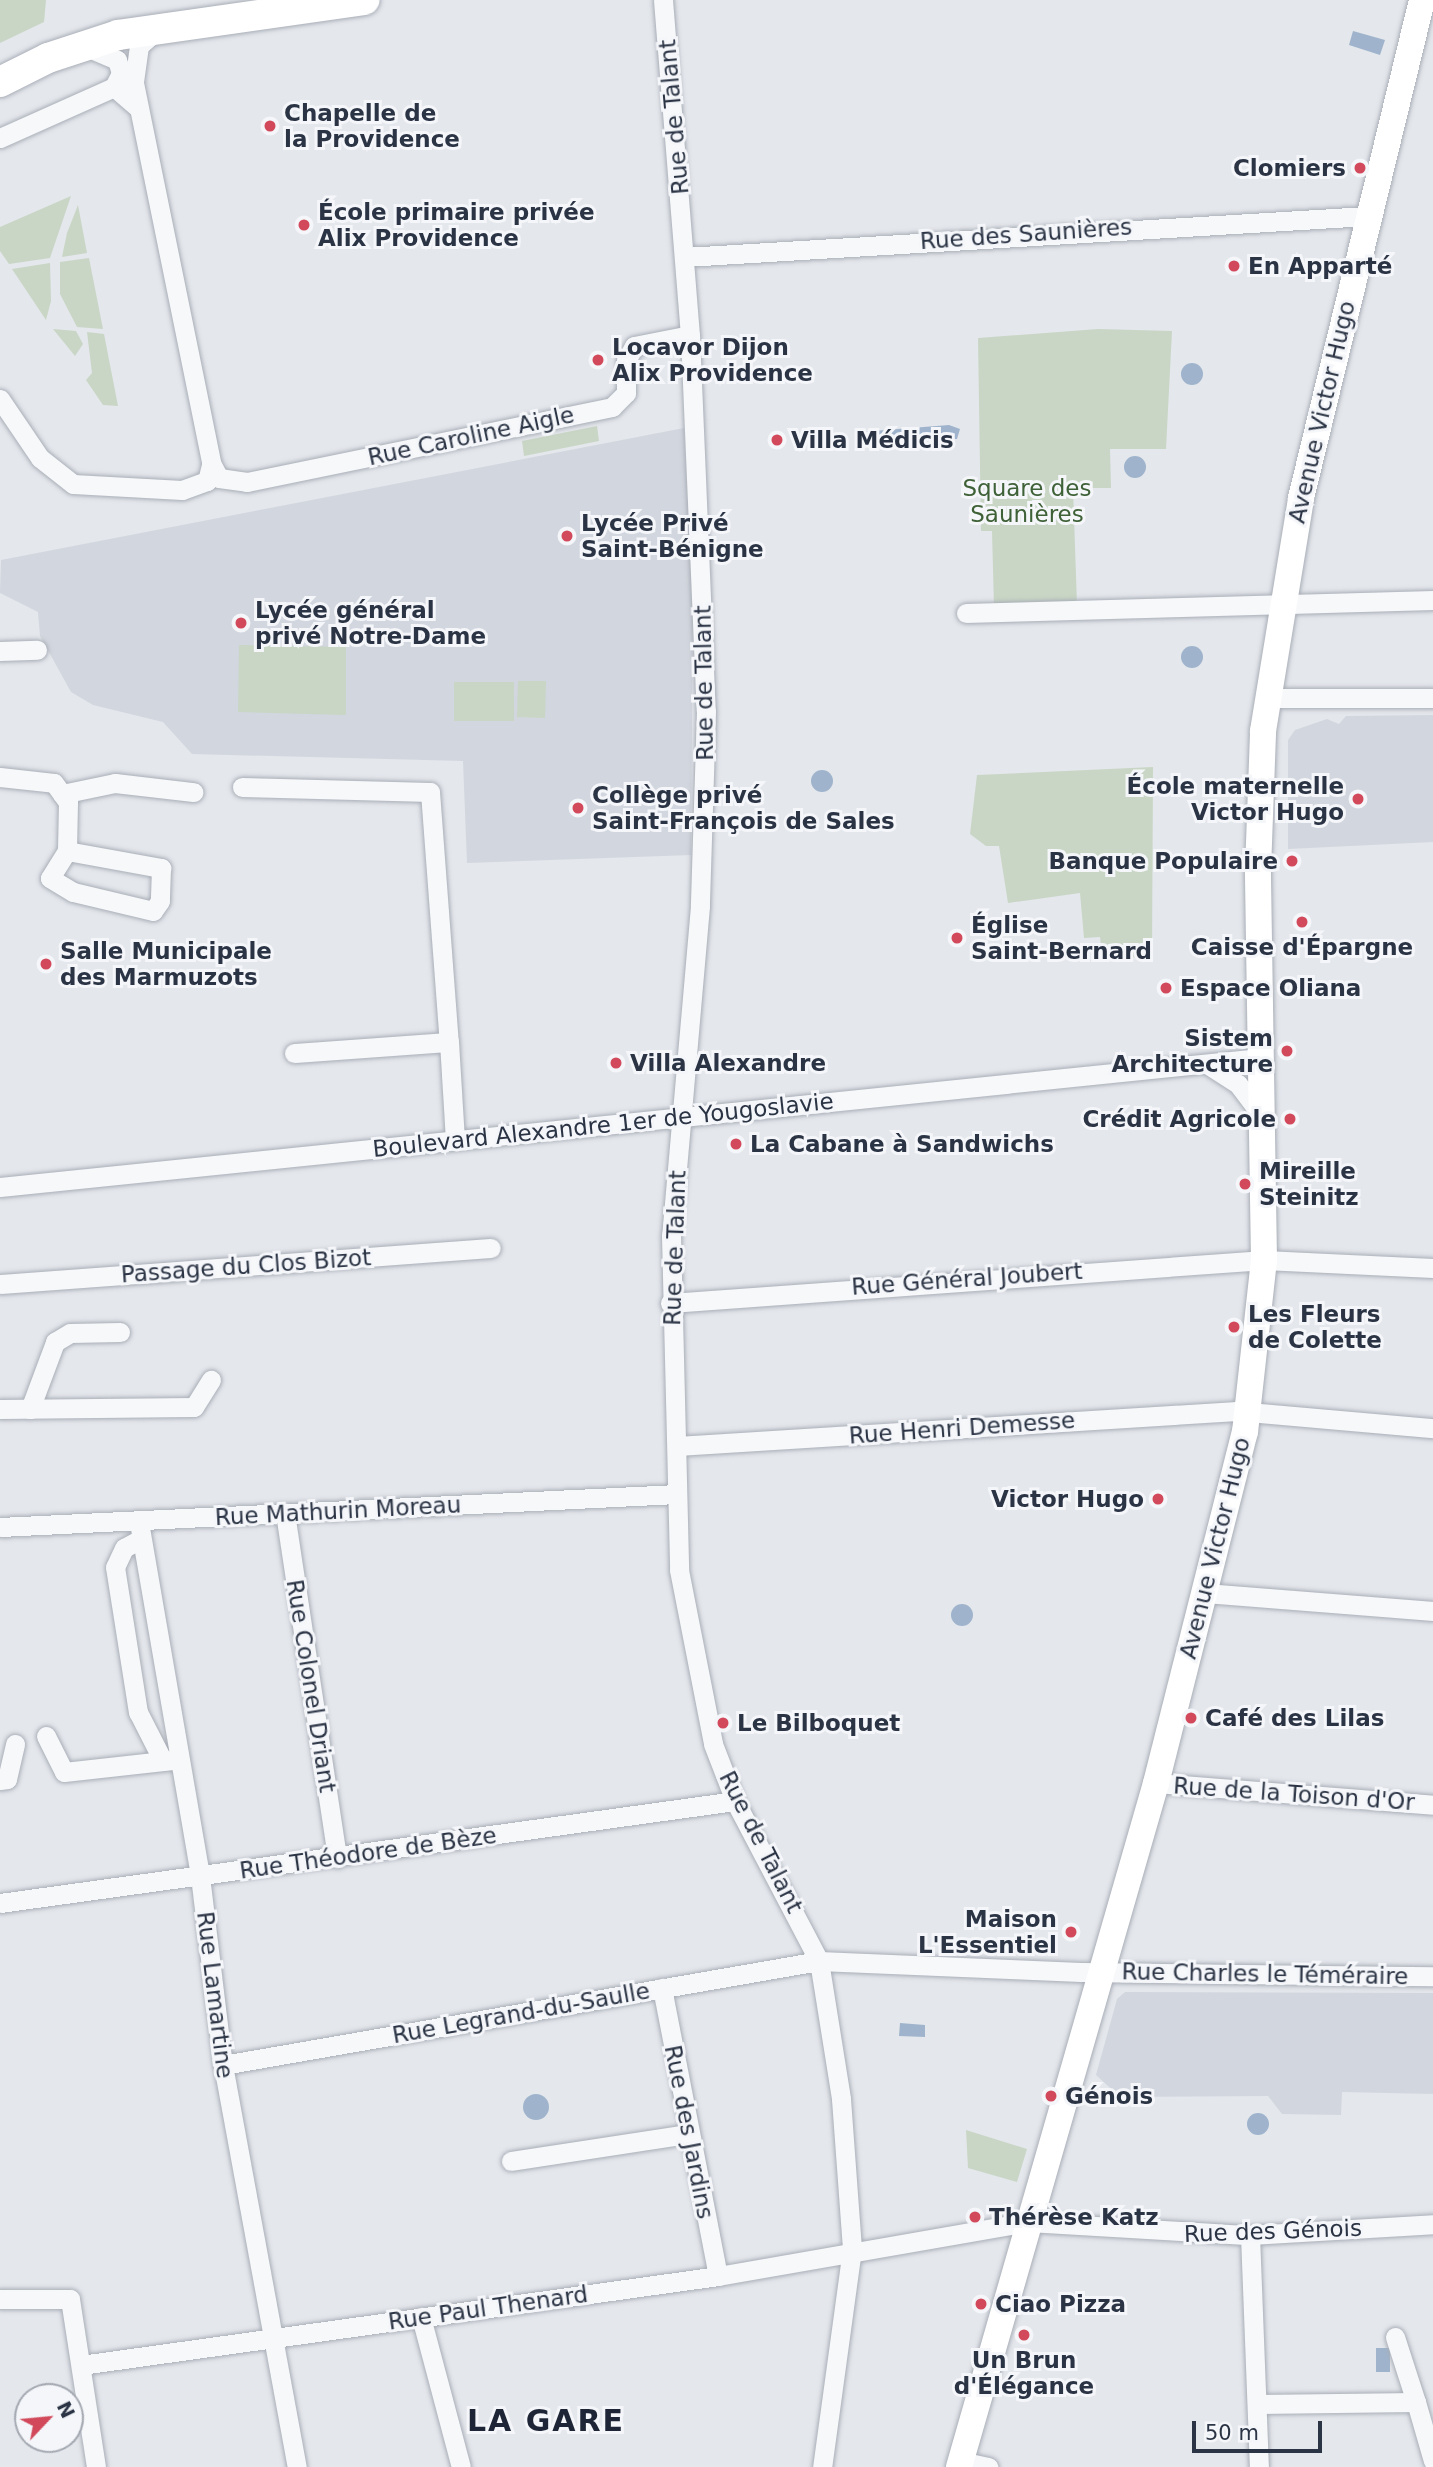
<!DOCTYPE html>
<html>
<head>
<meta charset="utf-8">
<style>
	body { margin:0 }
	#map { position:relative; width:1433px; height:2467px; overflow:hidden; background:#e4e7ec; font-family:"DejaVu Sans",sans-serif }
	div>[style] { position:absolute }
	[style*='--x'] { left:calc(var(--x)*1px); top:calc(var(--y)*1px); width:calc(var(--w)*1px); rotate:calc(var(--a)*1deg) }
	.built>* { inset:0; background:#d2d6de }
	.green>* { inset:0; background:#c9d6c5 }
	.water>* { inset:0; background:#9fb4cc }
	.round { border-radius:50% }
	.roads { filter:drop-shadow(0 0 2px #a9aeb7) drop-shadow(0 0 2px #a9aeb7) }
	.street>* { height:19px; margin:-9.5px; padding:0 9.5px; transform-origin:9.5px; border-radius:9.5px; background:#f7f8fa }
	.secondary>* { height:26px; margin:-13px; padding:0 13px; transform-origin:13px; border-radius:13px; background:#fff }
	.primary>* { height:30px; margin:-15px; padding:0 15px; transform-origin:15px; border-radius:15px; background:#fff }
	.dots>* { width:19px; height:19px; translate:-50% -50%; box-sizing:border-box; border:4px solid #f4f6f9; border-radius:50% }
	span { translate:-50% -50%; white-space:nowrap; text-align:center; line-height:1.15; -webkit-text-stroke:6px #f4f6f9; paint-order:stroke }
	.poi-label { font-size:23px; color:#2b3445; font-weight:700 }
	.left { translate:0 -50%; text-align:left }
	.right { translate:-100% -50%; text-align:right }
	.street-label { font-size:23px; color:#2b3445 }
	.park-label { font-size:23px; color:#3f6138 }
	.district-label { font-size:30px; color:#1d2536; font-weight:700; letter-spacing:2px }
	.north { position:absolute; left:14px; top:2383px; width:70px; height:70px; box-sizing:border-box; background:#f4f6f9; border:2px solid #a4a8b1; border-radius:50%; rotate:64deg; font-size:19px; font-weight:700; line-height:28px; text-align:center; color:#2b3445 }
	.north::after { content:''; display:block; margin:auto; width:24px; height:32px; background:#d1495b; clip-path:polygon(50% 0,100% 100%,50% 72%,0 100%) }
	.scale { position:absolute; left:1192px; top:2421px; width:130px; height:32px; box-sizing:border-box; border:4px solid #2b3445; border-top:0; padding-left:9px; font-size:21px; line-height:24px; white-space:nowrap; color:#2b3445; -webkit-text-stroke:5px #f4f6f9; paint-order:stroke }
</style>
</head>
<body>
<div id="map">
	<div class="built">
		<div style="clip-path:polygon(684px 428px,693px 597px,691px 855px,467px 863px,463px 761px,192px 754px,163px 722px,93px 705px,71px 692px,40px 636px,38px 612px,0 593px,1px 560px)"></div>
		<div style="clip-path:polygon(1433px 715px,1433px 842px,1288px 849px,1288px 740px,1295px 730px,1327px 719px,1339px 724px,1346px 716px)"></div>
		<div style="clip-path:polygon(1125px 1992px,1433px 1993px,1433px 2094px,1342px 2092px,1341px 2115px,1282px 2114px,1268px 2096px,1120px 2097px,1096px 2075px,1117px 1999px)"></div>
	</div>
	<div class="green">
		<div style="clip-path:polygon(0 0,46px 0,44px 22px,0 43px)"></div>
		<div style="clip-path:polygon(71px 196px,50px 258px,9px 264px,0 251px,0 227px)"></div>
		<div style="clip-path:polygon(78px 205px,87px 253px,62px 257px,67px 233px)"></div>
		<div style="clip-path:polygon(89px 258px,103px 329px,77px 327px,60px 294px,60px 262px)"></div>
		<div style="clip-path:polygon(50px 263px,51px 301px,46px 320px,12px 269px)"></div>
		<div style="clip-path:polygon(53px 329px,76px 331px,83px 344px,75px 356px)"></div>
		<div style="clip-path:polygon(1098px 329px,1172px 331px,1166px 449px,1110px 449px,1111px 488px,1073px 488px,1077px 605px,994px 607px,992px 531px,981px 531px,978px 338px)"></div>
		<div style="clip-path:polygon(87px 332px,104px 334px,118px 406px,103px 405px,86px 380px,92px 373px)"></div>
		<div style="clip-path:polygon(597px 426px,599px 441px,524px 456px,522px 441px)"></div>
		<div style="clip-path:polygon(239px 645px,346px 647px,346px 715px,238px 712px)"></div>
		<div style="clip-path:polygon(518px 681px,546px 681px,545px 718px,517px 717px)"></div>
		<div style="clip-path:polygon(454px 682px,514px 682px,514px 721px,454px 721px)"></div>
		<div style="clip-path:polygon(1153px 767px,1152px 959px,1102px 954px,1100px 937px,1084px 938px,1080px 893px,1008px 903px,999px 846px,986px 846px,970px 834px,977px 775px)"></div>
		<div style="clip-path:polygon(966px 2130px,1027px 2149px,1017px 2182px,968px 2168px)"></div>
	</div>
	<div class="water">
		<div style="clip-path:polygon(1353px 31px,1385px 40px,1380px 55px,1349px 45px)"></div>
		<div class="round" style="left:1181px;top:363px;width:22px;height:22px"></div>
		<div style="clip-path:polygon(949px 425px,960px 429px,957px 439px,858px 442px,860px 432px)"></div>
		<div class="round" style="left:1124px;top:456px;width:22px;height:22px"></div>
		<div class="round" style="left:1181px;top:646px;width:22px;height:22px"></div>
		<div class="round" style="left:811px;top:770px;width:22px;height:22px"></div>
		<div class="round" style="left:951px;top:1604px;width:22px;height:22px"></div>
		<div style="clip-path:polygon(900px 2023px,925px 2025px,925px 2037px,899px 2036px)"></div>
		<div class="round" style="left:523px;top:2094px;width:26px;height:26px"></div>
		<div class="round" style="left:1247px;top:2113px;width:22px;height:22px"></div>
		<div style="clip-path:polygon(1376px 2348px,1390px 2348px,1390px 2372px,1376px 2372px)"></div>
	</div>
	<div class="roads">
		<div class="street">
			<div style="--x:663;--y:0;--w:336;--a:85.4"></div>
			<div style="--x:690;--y:335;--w:376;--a:87.6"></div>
			<div style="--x:706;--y:711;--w:195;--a:91.8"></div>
			<div style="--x:700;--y:906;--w:330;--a:95"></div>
			<div style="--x:671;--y:1235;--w:335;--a:88.6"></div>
			<div style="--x:679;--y:1570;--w:177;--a:78.9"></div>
			<div style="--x:713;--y:1744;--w:61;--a:68.9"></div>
			<div style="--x:735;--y:1801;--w:181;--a:62.3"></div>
			<div style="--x:819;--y:1961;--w:140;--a:80.9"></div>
			<div style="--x:841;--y:2099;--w:150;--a:85.8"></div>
			<div style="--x:852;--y:2249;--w:220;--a:97.8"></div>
			<div style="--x:156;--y:31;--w:23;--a:139"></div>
			<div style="--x:139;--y:46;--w:37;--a:98"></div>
			<div style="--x:134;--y:83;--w:388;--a:78.5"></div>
			<div style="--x:211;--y:463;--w:17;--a:62"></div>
			<div style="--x:219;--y:478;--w:28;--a:8"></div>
			<div style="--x:247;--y:482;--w:373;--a:-11.6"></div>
			<div style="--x:612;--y:407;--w:20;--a:-45"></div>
			<div style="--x:626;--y:393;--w:32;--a:-90"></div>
			<div style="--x:626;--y:361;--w:17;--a:-62"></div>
			<div style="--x:634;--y:346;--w:57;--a:-11.1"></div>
			<div style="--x:84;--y:46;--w:36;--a:23"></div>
			<div style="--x:117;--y:60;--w:14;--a:73"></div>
			<div style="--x:121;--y:73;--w:16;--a:117"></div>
			<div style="--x:0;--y:138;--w:125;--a:-24.1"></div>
			<div style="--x:114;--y:87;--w:30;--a:41"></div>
			<div style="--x:685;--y:257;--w:683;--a:-3.44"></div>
			<div style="--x:0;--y:399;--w:71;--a:55.9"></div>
			<div style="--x:40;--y:458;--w:42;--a:38.2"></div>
			<div style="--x:73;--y:484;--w:109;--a:3.2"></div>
			<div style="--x:182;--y:490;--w:27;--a:-20"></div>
			<div style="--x:207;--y:481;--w:16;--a:-76"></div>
			<div style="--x:966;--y:613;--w:467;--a:-1.6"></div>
			<div style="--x:0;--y:651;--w:37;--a:-2"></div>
			<div style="--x:1270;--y:698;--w:163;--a:0"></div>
			<div style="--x:0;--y:777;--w:54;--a:6.3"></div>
			<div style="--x:54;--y:783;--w:24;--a:54"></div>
			<div style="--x:68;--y:802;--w:49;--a:91.2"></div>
			<div style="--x:67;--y:851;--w:96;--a:10.3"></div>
			<div style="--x:161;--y:868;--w:33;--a:92"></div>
			<div style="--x:160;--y:901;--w:12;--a:125"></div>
			<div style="--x:153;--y:911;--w:82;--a:-166.6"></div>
			<div style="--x:73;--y:892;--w:27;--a:-149"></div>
			<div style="--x:50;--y:878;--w:32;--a:-58"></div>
			<div style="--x:242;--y:787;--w:188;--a:1.5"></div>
			<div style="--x:430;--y:792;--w:251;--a:85.7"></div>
			<div style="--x:62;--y:794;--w:54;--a:-11.7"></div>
			<div style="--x:115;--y:783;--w:79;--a:6.6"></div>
			<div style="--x:294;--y:1053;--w:155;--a:-4.1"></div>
			<div style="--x:449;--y:1042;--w:98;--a:86.5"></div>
			<div style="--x:1207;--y:1064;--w:37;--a:33"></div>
			<div style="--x:1238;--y:1084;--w:38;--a:53"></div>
			<div style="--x:0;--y:1187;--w:1267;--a:-5.85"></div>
			<div style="--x:0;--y:1284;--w:492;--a:-4.2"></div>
			<div style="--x:670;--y:1303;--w:596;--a:-4.14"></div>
			<div style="--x:1264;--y:1260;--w:169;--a:2.7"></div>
			<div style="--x:0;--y:1409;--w:194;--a:-0.6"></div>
			<div style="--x:194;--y:1407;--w:32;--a:-58"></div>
			<div style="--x:30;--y:1409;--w:72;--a:-69.5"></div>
			<div style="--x:55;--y:1342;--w:17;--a:-31"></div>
			<div style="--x:70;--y:1333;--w:50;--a:-1.1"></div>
			<div style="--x:677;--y:1446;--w:561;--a:-3.58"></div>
			<div style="--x:1237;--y:1411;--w:197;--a:5"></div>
			<div style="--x:285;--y:1513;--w:349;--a:81.4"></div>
			<div style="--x:139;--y:1522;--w:359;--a:80.2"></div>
			<div style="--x:200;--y:1876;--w:190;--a:83.1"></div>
			<div style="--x:223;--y:2065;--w:409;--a:79.6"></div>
			<div style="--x:0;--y:1527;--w:678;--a:-2.79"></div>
			<div style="--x:141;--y:1539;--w:19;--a:152"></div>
			<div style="--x:124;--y:1548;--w:21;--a:115"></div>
			<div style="--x:115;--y:1567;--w:147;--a:81"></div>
			<div style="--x:138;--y:1712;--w:55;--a:63"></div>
			<div style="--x:1205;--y:1593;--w:229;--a:4.5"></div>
			<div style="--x:46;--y:1736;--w:40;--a:63.4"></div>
			<div style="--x:64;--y:1772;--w:109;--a:-6.3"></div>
			<div style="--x:0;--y:1780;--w:7;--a:-8"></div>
			<div style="--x:7;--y:1779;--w:36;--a:-77"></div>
			<div style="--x:1156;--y:1783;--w:278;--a:4.5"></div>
			<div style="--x:0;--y:1903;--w:742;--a:-7.9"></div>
			<div style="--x:662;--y:1988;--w:293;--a:79"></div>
			<div style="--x:223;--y:2065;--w:605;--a:-9.9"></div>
			<div style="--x:819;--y:1961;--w:262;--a:2.4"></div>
			<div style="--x:1081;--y:1972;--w:352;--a:0.7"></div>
			<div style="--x:511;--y:2161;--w:178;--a:-8.7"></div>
			<div style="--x:1250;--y:2235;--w:232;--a:87.8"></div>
			<div style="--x:0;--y:2299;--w:70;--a:0"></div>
			<div style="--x:70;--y:2299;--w:170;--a:81.2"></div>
			<div style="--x:421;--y:2317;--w:155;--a:75.1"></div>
			<div style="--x:1395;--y:2337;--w:68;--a:72.1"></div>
			<div style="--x:81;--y:2365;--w:643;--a:-7.95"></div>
			<div style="--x:718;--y:2276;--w:315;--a:-9.9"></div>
			<div style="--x:1028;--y:2222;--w:222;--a:3.4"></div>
			<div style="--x:1250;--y:2235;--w:183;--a:-3.4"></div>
			<div style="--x:1258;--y:2404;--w:158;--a:-0.7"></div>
			<div style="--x:1416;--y:2402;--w:61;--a:73.9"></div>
			<div style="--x:960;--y:2461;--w:29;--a:12"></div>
		</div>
		<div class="secondary">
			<div style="--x:959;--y:2467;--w:712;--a:-73.93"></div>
			<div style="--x:1156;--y:1783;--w:362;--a:-75.8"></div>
			<div style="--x:1245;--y:1432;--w:173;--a:-83.7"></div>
			<div style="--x:1264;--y:1260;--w:390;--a:-90.9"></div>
			<div style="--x:1258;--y:870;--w:139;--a:-87.9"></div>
			<div style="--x:1263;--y:731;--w:236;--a:-80.7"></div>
			<div style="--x:1301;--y:498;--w:512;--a:-76.34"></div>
		</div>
		<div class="primary">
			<div style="--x:0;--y:82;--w:54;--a:-26.6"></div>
			<div style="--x:48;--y:58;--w:74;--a:-18.2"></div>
			<div style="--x:118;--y:35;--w:249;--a:-8.1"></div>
		</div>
	</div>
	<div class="dots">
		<div style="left:270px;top:126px;background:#d1495b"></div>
		<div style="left:1360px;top:168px;background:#d1495b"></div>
		<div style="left:304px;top:225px;background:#d1495b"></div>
		<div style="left:1234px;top:266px;background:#d1495b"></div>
		<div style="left:598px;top:360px;background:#d1495b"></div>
		<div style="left:777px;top:440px;background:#d1495b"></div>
		<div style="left:567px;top:536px;background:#d1495b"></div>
		<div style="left:241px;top:623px;background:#d1495b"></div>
		<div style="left:1358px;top:799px;background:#d1495b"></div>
		<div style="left:578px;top:808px;background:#d1495b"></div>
		<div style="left:1292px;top:861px;background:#d1495b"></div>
		<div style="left:1302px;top:922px;background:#d1495b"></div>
		<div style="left:957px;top:938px;background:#d1495b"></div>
		<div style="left:46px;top:964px;background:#d1495b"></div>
		<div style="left:1166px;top:988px;background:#d1495b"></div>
		<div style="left:1287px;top:1051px;background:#d1495b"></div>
		<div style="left:616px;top:1063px;background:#d1495b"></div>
		<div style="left:1290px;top:1119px;background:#d1495b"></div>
		<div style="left:736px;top:1144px;background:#d1495b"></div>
		<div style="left:1245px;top:1184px;background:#d1495b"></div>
		<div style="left:1234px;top:1327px;background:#d1495b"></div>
		<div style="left:1158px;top:1499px;background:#d1495b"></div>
		<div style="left:1191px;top:1718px;background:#d1495b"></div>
		<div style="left:723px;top:1723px;background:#d1495b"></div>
		<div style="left:1071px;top:1932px;background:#d1495b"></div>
		<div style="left:1051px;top:2096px;background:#d1495b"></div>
		<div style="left:975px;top:2217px;background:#d1495b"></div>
		<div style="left:981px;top:2304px;background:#d1495b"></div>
		<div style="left:1024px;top:2335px;background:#d1495b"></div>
	</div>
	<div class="poi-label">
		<span class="left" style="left:284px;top:126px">Chapelle de<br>la Providence</span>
		<span class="right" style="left:1346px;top:168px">Clomiers</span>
		<span class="left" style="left:318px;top:225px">École primaire privée<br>Alix Providence</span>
		<span class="left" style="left:1248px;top:266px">En Apparté</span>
		<span class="left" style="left:612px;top:360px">Locavor Dijon<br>Alix Providence</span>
		<span class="left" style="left:791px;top:440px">Villa Médicis</span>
		<span class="left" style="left:581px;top:536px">Lycée Privé<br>Saint-Bénigne</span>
		<span class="left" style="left:255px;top:623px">Lycée général<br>privé Notre-Dame</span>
		<span class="right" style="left:1344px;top:799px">École maternelle<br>Victor Hugo</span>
		<span class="left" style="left:592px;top:808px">Collège privé<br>Saint-François de Sales</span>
		<span class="right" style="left:1278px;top:861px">Banque Populaire</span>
		<span class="left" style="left:971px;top:938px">Église<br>Saint-Bernard</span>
		<span style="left:1302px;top:947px">Caisse d'Épargne</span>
		<span class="left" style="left:60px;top:964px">Salle Municipale<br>des Marmuzots</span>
		<span class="left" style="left:1180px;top:988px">Espace Oliana</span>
		<span class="right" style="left:1273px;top:1051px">Sistem<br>Architecture</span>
		<span class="left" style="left:630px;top:1063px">Villa Alexandre</span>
		<span class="right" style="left:1276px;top:1119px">Crédit Agricole</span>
		<span class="left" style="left:750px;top:1144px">La Cabane à Sandwichs</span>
		<span class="left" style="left:1259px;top:1184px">Mireille<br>Steinitz</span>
		<span class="left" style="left:1248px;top:1327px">Les Fleurs<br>de Colette</span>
		<span class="right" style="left:1144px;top:1499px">Victor Hugo</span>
		<span class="left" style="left:1205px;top:1718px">Café des Lilas</span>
		<span class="left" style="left:737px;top:1723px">Le Bilboquet</span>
		<span class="right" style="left:1057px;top:1932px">Maison<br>L'Essentiel</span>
		<span class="left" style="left:1065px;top:2096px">Génois</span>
		<span class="left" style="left:989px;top:2217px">Thérèse Katz</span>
		<span class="left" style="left:995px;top:2304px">Ciao Pizza</span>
		<span style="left:1024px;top:2373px">Un Brun<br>d'Élégance</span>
	</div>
	<div class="street-label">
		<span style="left:674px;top:117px;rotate:-95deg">Rue de Talant</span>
		<span style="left:1026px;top:234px;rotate:-4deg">Rue des Saunières</span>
		<span style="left:1322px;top:412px;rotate:-77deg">Avenue Victor Hugo</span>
		<span style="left:471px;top:436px;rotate:-12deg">Rue Caroline Aigle</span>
		<span style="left:704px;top:683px;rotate:-91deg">Rue de Talant</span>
		<span style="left:603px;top:1125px;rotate:-6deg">Boulevard Alexandre 1er de Yougoslavie</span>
		<span style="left:675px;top:1248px;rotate:-88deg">Rue de Talant</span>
		<span style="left:246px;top:1266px;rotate:-4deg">Passage du Clos Bizot</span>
		<span style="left:967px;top:1279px;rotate:-4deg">Rue Général Joubert</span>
		<span style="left:962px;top:1428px;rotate:-4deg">Rue Henri Demesse</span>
		<span style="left:338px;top:1511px;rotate:-3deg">Rue Mathurin Moreau</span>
		<span style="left:1215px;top:1548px;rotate:-76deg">Avenue Victor Hugo</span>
		<span style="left:311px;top:1686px;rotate:81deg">Rue Colonel Driant</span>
		<span style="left:1294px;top:1794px;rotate:4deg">Rue de la Toison d'Or</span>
		<span style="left:761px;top:1842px;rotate:63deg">Rue de Talant</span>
		<span style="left:368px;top:1853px;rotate:-8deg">Rue Théodore de Bèze</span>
		<span style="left:1265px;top:1974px;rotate:1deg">Rue Charles le Téméraire</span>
		<span style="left:215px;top:1995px;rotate:83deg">Rue Lamartine</span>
		<span style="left:521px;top:2013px;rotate:-10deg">Rue Legrand-du-Saulle</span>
		<span style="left:689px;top:2132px;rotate:79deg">Rue des Jardins</span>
		<span style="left:1273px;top:2231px;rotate:-2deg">Rue des Génois</span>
		<span style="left:488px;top:2308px;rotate:-8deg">Rue Paul Thenard</span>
	</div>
	<div class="park-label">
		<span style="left:1027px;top:501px">Square des<br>Saunières</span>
	</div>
	<div class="district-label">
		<span style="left:546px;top:2421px">LA GARE</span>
	</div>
	<div class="north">N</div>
	<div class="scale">50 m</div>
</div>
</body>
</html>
